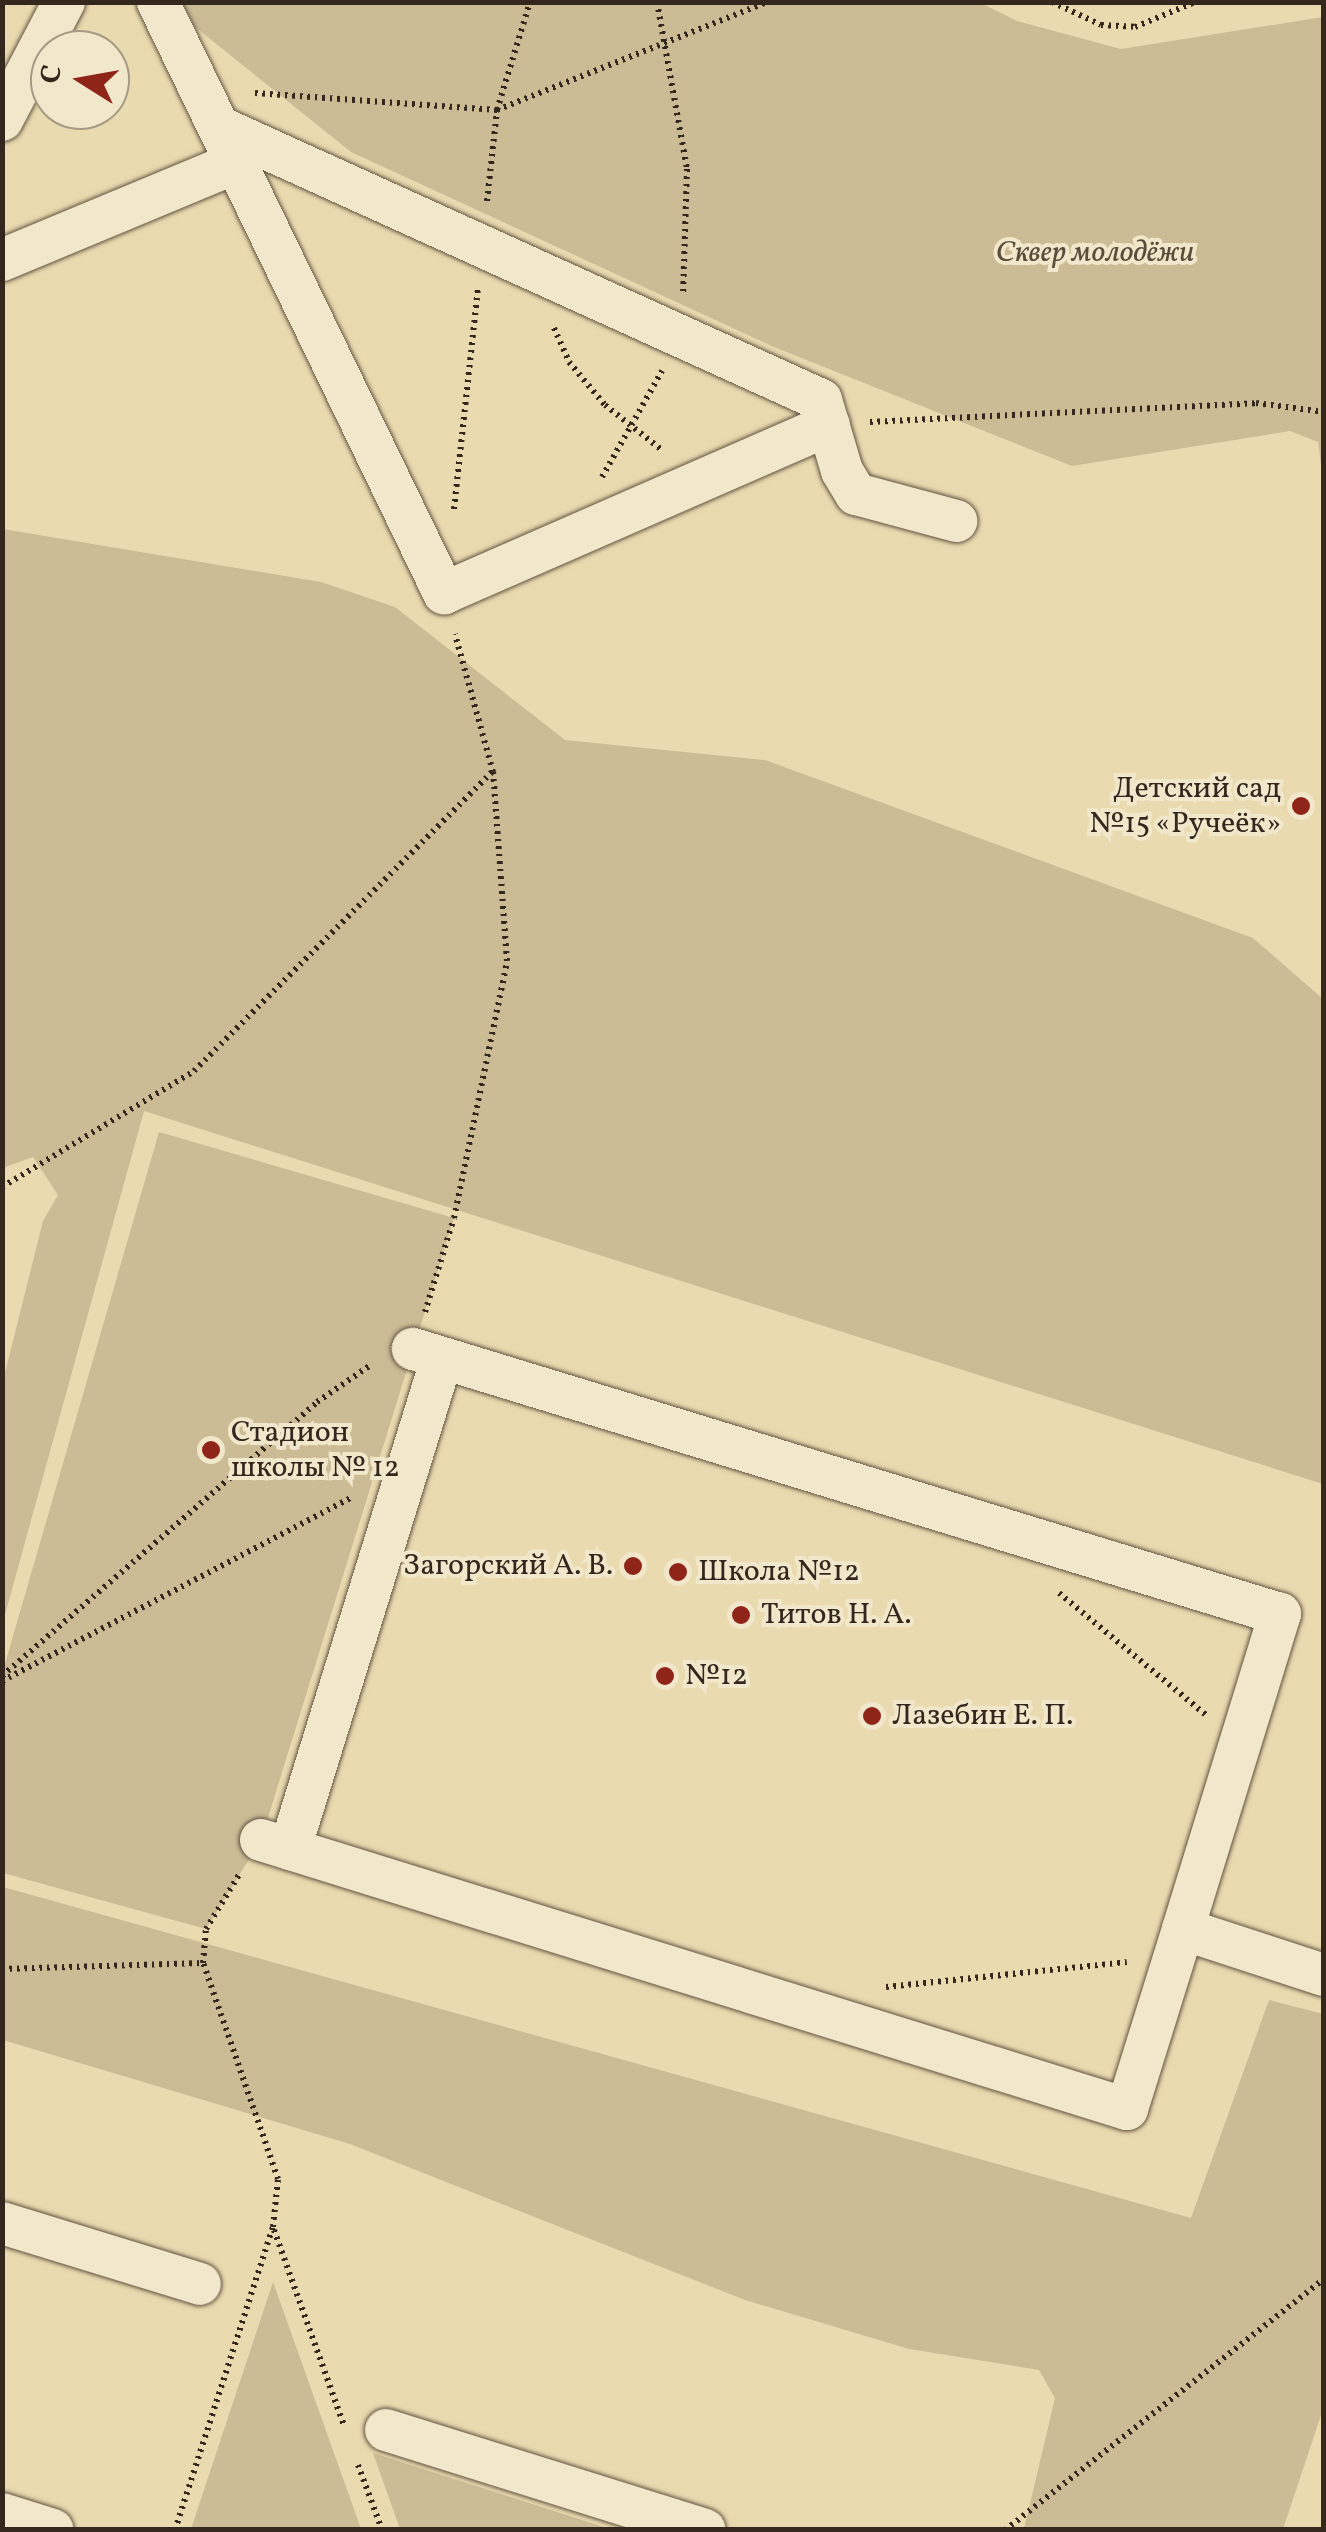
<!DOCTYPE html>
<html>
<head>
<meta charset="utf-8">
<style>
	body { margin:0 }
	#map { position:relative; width:1326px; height:2532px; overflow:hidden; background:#eadaaf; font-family:Vollkorn,serif }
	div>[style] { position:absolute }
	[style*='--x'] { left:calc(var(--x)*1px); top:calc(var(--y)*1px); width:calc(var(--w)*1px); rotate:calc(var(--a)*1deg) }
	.green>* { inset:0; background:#cbbc96 }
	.path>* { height:6px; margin-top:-3px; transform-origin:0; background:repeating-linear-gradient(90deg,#34271d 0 2.5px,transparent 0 7.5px) }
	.roads { filter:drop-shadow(0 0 2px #625442) drop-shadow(0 0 2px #625442) }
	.minor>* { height:42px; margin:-21px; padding:0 21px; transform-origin:21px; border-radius:21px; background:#f1e7cb }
	.dots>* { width:28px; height:28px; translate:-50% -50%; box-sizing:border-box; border:5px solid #f1e7cb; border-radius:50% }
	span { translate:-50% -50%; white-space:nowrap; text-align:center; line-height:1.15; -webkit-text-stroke:8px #f1e7cb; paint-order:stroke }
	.park-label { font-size:30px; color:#5a4c3b; font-style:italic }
	.poi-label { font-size:30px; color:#34271d }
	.right { translate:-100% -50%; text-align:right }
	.left { translate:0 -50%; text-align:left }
	.frame { position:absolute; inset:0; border:5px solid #34271d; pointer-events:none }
	.north { position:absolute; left:30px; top:30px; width:100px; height:100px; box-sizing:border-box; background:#f1e7cb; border:2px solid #a59a85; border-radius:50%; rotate:281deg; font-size:28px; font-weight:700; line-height:40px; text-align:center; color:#34271d }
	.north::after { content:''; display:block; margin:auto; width:35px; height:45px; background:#8f2418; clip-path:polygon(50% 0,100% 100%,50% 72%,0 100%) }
</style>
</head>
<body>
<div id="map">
	<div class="green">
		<div style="clip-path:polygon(183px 3px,981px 3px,1017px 21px,1121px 49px,1323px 17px,1323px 479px,1318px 442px,1290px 431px,1072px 466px,774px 347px,351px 152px,194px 26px)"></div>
		<div style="clip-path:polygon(3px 529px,321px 582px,395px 607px,565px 740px,765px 760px,1253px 938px,1323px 999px,1323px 1484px,144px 1111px,3px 1622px,3px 1381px,43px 1221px,58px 1195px,33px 1157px,3px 1168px)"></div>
		<div style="clip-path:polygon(159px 1132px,454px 1218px,261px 1840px,206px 1929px,3px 1873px,2px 1674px)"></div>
		<div style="clip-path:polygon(3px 1887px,1191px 2218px,1269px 2000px,1323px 2014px,1323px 2409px,1283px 2529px,1024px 2529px,1055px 2398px,1039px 2370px,909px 2349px,745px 2300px,350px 2144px,3px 2040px)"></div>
		<div style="clip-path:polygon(273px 2282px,361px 2529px,191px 2529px)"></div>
		<div style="clip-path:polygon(373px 2453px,610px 2529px,400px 2529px)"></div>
	</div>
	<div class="path">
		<div style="--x:657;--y:2;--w:170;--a:79.8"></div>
		<div style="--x:687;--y:169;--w:125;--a:91.8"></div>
		<div style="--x:1052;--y:2;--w:54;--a:25.1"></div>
		<div style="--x:1101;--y:25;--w:34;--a:3"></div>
		<div style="--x:1135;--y:27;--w:65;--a:-22.6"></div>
		<div style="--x:255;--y:93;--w:243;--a:4"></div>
		<div style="--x:497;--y:110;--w:291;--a:-21.8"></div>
		<div style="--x:487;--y:201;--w:92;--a:-83.7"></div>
		<div style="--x:497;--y:110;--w:113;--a:-73"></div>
		<div style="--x:554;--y:328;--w:37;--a:66"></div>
		<div style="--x:569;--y:362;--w:56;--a:50.1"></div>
		<div style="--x:605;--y:405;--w:74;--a:38.4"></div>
		<div style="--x:870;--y:422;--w:386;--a:-2.8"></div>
		<div style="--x:1256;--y:403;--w:69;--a:7.5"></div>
		<div style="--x:602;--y:477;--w:122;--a:-60.5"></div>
		<div style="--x:454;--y:509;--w:222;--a:-83.8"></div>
		<div style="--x:2;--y:1187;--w:224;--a:-31.1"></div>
		<div style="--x:194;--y:1071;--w:422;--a:-45.1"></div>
		<div style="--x:425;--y:1312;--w:98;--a:-72.9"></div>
		<div style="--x:454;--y:1218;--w:262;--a:-78.3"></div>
		<div style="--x:507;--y:961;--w:190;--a:-94.2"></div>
		<div style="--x:493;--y:772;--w:143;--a:-105.4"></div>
		<div style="--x:1059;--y:1593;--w:192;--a:39.7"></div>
		<div style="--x:2;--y:1676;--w:417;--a:-41"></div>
		<div style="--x:317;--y:1402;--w:67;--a:-34.6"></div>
		<div style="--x:2;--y:1681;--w:395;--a:-27.7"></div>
		<div style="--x:2;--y:1969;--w:201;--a:-1.7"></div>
		<div style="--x:886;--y:1987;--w:242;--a:-5.9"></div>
		<div style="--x:274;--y:2230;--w:207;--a:70.3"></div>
		<div style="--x:358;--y:2465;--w:69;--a:69.7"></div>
		<div style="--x:175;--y:2530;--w:318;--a:-72.1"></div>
		<div style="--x:273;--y:2227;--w:48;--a:-84.1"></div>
		<div style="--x:278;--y:2179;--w:229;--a:-109.1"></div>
		<div style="--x:203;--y:1963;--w:34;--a:-85"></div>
		<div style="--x:206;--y:1929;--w:66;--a:-58.7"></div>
		<div style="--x:1005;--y:2530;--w:406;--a:-38.2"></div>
	</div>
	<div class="roads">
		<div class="minor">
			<div style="--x:158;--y:2;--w:657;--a:64.18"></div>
			<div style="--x:444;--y:593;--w:420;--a:-23.6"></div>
			<div style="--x:2;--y:120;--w:133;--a:-62.3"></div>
			<div style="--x:219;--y:127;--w:661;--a:24.39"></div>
			<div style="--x:821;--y:400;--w:74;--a:73.5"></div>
			<div style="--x:842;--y:471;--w:27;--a:59"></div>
			<div style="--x:856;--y:494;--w:104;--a:15.1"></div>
			<div style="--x:2;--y:260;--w:252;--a:-22.6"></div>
			<div style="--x:261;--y:1840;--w:907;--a:17.26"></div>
			<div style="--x:1127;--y:2109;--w:189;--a:-72.7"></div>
			<div style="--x:1183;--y:1929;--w:330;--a:-72.9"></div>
			<div style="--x:1280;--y:1614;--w:907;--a:-163"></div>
			<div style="--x:290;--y:1849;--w:514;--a:-72.8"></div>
			<div style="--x:1183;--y:1929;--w:148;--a:18.1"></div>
			<div style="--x:2;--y:2223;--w:207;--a:17.1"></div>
			<div style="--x:386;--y:2430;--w:334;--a:17.4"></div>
			<div style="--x:2;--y:2514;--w:53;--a:17.4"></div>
		</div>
	</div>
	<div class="dots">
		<div style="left:1301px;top:806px;background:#8f2418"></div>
		<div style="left:211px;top:1450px;background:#8f2418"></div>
		<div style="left:633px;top:1566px;background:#8f2418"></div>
		<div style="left:678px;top:1572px;background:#8f2418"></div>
		<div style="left:741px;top:1615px;background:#8f2418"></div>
		<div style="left:665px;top:1676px;background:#8f2418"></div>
		<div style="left:872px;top:1716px;background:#8f2418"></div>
	</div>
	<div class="park-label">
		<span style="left:1095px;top:253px">Сквер молодёжи</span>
	</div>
	<div class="poi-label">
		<span class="right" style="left:1281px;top:806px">Детский сад<br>№15 «Ручеёк»</span>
		<span class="left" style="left:231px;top:1450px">Стадион<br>школы № 12</span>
		<span class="right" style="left:613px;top:1566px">Загорский А. В.</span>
		<span class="left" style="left:698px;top:1572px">Школа №12</span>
		<span class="left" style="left:761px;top:1615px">Титов Н. А.</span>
		<span class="left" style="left:685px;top:1676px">№12</span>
		<span class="left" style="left:892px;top:1716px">Лазебин Е. П.</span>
	</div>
	<div class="frame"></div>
	<div class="north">С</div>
</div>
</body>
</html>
